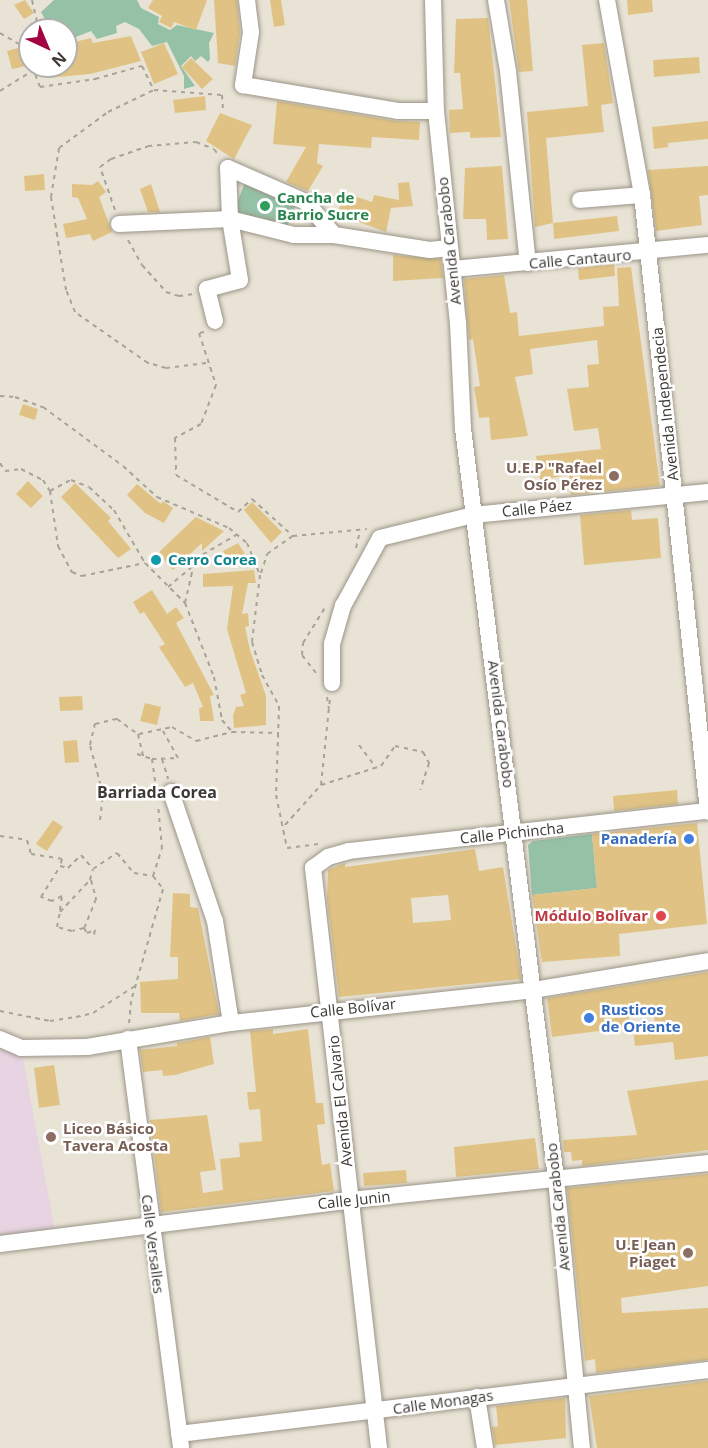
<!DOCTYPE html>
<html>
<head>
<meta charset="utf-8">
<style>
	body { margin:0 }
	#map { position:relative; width:708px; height:1448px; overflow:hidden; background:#e9e3d5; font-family:"Open Sans",sans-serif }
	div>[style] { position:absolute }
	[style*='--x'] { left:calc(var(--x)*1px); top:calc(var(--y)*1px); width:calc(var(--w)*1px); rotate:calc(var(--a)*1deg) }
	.education>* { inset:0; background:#e7d3e2 }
	.green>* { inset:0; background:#95c2a7 }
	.building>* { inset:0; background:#e0c384 }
	.path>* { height:2px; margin-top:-1px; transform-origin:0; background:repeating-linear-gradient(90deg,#a8a399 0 4.5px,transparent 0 9px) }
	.roads { filter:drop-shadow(0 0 2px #9b9588) drop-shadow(0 0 2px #9b9588) }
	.minor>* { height:16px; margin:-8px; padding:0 8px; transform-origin:8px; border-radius:8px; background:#fff }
	.dots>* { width:16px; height:16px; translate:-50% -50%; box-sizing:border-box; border:3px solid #fff; border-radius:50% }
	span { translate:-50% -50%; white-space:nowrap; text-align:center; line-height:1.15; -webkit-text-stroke:5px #fff; paint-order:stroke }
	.leisure-label { font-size:15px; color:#27864d; font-weight:700 }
	.left { translate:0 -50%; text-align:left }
	.street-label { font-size:15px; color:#3d3a35 }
	.education-label { font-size:15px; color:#785e54; font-weight:700 }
	.right { translate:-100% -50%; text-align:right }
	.culture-label { font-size:15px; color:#0d838f; font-weight:700 }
	.shop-label { font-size:15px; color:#366cbe; font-weight:700 }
	.health-label { font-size:15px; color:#be3a42; font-weight:700 }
	.neighbourhood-label { font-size:16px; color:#3d3a35; font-weight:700 }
	.north { position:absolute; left:18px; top:18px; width:60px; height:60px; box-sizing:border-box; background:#fff; border:2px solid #b1b0ae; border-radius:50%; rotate:136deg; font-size:16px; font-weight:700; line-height:24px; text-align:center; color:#3d3a35 }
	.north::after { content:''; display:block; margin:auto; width:21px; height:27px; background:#a10441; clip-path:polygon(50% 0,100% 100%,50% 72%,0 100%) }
</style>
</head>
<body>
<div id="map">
	<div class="education">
		<div style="clip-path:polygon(0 1039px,21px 1048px,56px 1236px,0 1244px)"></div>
	</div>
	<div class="green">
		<div style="clip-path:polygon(54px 0,137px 0,141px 8px,159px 17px,158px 24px,170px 30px,177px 25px,214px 33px,209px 43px,210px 59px,208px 62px,201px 56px,195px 61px,191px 56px,181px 66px,195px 86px,184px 89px,184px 76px,167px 42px,152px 46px,139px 29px,125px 22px,116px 26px,117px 33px,97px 39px,91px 31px,66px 41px,66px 30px,51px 30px,41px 12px)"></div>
		<div style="clip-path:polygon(245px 182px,297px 201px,286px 230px,234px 211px)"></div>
		<div style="clip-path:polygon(592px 834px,597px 888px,532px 895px,528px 845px,533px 841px)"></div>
	</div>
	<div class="building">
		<div style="clip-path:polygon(25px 0,34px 13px,24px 19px,14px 5px)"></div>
		<div style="clip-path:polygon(153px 0,207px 0,196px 30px,174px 22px,171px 28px,159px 22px,162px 16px,148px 8px)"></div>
		<div style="clip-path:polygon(214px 0,237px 0,240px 32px,235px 66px,218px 63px)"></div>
		<div style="clip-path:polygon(270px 0,281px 0,285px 25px,274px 27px)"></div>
		<div style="clip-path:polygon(509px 0,527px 0,533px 71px,519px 72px)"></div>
		<div style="clip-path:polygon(627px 0,652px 0,653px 12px,628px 15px)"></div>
		<div style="clip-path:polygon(488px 18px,501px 137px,470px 138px,470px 132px,450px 133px,449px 110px,463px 109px,460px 73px,454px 73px,456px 19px)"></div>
		<div style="clip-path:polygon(131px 36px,141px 61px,90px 74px,48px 78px,46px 66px,66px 66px,66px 44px,91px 38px,93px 43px)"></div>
		<div style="clip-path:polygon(164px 43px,178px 74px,154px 84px,141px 52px)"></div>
		<div style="clip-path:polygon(604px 43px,613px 103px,601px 105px,604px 132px,546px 138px,553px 223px,535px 227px,527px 112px,588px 106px,582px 45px)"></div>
		<div style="clip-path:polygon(21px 47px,26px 66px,12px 69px,7px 51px)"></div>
		<div style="clip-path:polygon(699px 57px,700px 73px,654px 77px,653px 60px)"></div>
		<div style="clip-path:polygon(191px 58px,213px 79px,202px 89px,182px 67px)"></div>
		<div style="clip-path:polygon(205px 96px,206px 110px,175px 113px,173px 100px)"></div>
		<div style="clip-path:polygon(277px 101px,396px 121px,420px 122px,419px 140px,372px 137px,371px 148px,319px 144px,317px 163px,323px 166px,308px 191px,286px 182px,306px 147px,273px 144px)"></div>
		<div style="clip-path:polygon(220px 113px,252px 125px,234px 159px,206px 141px)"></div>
		<div style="clip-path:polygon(708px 121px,708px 139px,668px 143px,668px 147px,654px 149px,652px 127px)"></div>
		<div style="clip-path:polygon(502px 166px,508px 239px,487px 240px,486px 219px,463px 219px,465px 168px)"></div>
		<div style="clip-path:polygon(708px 166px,708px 195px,699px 196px,702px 225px,656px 231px,648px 170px)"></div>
		<div style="clip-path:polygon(44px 174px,45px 190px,25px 191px,24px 176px)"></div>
		<div style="clip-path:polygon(98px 181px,106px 192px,99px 197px,112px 232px,93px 241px,90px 234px,66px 238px,63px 224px,87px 219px,78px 198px,72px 197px,72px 184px,92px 185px)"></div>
		<div style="clip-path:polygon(409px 182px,413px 206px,391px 208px,386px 232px,337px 214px,345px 193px,372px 202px,374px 195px,399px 200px,398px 183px)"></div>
		<div style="clip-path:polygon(151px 184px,160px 212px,148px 212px,140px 189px)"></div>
		<div style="clip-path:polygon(617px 216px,619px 231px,554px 239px,553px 223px)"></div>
		<div style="clip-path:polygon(393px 255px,441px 259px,443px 278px,393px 281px)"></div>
		<div style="clip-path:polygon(614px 264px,615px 276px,579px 280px,578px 268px)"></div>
		<div style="clip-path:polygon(631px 267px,660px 486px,571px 495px,569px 475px,540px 480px,536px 456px,601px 449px,598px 428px,574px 431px,567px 389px,589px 387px,587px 365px,599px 364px,597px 340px,530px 349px,533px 374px,515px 377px,528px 436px,491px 440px,489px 417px,479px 418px,474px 387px,480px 386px,473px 339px,469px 340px,464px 279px,504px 275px,510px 313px,517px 312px,519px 336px,604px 326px,603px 307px,619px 306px,617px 268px)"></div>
		<div style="clip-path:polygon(23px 404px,38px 409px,35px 420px,19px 415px)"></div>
		<div style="clip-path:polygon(28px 481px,43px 496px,31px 508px,16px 494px)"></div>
		<div style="clip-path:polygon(75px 483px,111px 518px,108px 521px,131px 549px,118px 558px,61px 497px)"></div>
		<div style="clip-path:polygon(137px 484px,161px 504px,163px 501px,173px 508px,164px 523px,145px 513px,127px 495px)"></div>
		<div style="clip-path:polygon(252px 502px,282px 532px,271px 543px,244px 510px)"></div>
		<div style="clip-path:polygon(631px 510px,632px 520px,658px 518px,661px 558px,584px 565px,580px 515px)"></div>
		<div style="clip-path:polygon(196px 517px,224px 531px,202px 551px,202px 543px,173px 570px,158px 553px)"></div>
		<div style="clip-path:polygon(238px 543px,245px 554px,229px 563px,223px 551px)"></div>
		<div style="clip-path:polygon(254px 570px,256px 583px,248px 583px,242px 614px,248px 613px,249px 626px,245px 627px,250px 650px,266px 696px,266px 725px,234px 728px,233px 715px,236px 707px,244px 706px,240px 695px,246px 693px,227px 629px,233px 586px,203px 587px,203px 574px)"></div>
		<div style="clip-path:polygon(152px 590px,167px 614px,176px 607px,184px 618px,176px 623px,214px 695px,210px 696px,214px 721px,200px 721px,199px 708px,203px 707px,193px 683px,185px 687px,159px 647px,165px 644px,144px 612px,140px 614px,133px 602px)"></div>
		<div style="clip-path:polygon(82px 696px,83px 710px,60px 711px,59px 697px)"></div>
		<div style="clip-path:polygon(145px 703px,161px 707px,157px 725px,140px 721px)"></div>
		<div style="clip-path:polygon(77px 740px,79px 762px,65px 763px,63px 741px)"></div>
		<div style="clip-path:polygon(677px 790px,678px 804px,614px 811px,613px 796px)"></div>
		<div style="clip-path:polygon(53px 820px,63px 827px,47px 851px,36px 844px)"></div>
		<div style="clip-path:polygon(697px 823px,707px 924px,619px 934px,620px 956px,542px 962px,532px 895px,597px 888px,592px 834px)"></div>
		<div style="clip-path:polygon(evenodd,475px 849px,479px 871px,503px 867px,521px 979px,339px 997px,327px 899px,328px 870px,345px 863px,345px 867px,475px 849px,448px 895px,451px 920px,413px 923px,411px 898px,448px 895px)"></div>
		<div style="clip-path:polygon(173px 893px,190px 894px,190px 907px,198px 908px,219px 1014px,180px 1021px,179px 1013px,141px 1013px,140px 982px,178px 979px,178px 957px,170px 957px)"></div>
		<div style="clip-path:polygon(708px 972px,708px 1056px,675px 1060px,673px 1042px,635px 1046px,633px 1028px,655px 1026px,653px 1005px,628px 1008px,630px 1027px,552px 1037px,547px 998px)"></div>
		<div style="clip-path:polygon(273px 1029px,273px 1034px,308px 1029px,316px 1103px,323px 1103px,325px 1124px,317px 1125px,322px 1165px,330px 1163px,334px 1191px,161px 1212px,150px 1120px,207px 1115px,216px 1170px,200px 1172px,203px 1193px,223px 1190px,220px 1159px,240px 1157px,239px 1143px,262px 1141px,260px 1109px,249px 1110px,247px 1092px,256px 1092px,250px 1031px)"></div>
		<div style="clip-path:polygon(210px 1037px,214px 1064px,175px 1075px,163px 1076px,162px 1070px,143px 1072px,140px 1050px,177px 1046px,177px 1043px)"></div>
		<div style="clip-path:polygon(54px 1065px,60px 1105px,39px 1108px,34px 1068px)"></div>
		<div style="clip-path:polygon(708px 1080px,708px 1150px,582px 1166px,582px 1160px,572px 1161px,571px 1152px,564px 1152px,563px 1140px,637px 1135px,627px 1091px)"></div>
		<div style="clip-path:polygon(535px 1138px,539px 1169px,456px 1177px,454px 1147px)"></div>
		<div style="clip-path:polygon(406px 1170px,407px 1183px,364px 1186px,363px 1173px)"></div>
		<div style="clip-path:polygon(708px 1174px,708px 1286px,621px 1298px,622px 1313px,708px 1308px,708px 1360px,596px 1373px,595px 1359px,585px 1361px,567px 1188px)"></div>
		<div style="clip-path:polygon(708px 1381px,708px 1448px,597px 1448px,589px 1396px)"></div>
		<div style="clip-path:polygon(565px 1398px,566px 1438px,495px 1445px,492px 1427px,498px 1426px,496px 1406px)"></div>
	</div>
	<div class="path">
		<div style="--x:32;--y:0;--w:31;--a:77"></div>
		<div style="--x:0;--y:33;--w:28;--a:30"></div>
		<div style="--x:24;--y:47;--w:15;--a:67"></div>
		<div style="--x:32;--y:66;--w:22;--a:69"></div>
		<div style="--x:40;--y:87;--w:56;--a:-8.3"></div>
		<div style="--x:95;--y:79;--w:49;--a:-15.5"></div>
		<div style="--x:142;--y:66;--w:25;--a:64"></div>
		<div style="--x:0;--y:91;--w:40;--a:-32"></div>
		<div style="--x:115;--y:210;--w:46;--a:-109.2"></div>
		<div style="--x:100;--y:167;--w:14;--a:-36"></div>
		<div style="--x:111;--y:159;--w:39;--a:-19"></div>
		<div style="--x:148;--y:146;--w:48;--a:-4.8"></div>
		<div style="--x:196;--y:142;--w:19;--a:21"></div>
		<div style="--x:214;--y:149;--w:9;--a:54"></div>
		<div style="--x:128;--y:240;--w:29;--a:61"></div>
		<div style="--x:142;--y:265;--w:36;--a:48"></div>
		<div style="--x:166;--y:292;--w:14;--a:17"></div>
		<div style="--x:179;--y:296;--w:15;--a:-8"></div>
		<div style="--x:204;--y:332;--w:5;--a:169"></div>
		<div style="--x:199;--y:333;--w:55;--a:71.9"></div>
		<div style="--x:216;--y:385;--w:42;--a:111"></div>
		<div style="--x:201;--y:424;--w:30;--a:152"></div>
		<div style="--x:175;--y:438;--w:37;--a:88"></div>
		<div style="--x:176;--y:475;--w:72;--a:30.8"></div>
		<div style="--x:238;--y:512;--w:19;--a:-43"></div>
		<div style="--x:252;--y:499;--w:55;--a:42.1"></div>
		<div style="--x:206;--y:363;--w:40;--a:172.9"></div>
		<div style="--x:166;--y:368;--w:19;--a:-164"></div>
		<div style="--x:148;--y:363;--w:89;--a:-145.1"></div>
		<div style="--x:75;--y:312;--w:24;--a:-112"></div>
		<div style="--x:66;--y:290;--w:94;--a:-99.2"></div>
		<div style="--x:51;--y:197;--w:50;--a:-80.7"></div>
		<div style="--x:59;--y:148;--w:61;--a:-36.3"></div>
		<div style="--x:108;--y:112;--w:51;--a:-25.6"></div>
		<div style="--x:154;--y:90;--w:68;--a:4.2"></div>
		<div style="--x:222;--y:95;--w:15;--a:86"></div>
		<div style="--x:0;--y:396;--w:15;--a:4"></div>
		<div style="--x:15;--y:397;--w:30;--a:20"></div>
		<div style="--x:43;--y:407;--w:99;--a:36.4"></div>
		<div style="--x:123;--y:466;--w:46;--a:42.4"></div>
		<div style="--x:157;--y:497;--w:78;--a:23.3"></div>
		<div style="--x:229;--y:528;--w:23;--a:40"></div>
		<div style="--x:247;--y:543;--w:35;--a:68"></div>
		<div style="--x:260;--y:575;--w:67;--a:96.8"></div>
		<div style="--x:252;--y:642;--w:34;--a:73"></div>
		<div style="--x:262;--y:675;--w:35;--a:61"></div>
		<div style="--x:279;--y:706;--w:89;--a:91.9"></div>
		<div style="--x:276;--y:795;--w:54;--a:78.3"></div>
		<div style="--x:287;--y:848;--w:34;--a:-7"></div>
		<div style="--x:0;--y:463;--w:9;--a:58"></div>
		<div style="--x:5;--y:471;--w:16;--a:-7"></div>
		<div style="--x:21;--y:469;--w:25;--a:27"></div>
		<div style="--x:43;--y:480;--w:13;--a:58"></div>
		<div style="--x:50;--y:491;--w:24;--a:-28"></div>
		<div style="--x:71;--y:480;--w:19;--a:21"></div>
		<div style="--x:89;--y:487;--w:34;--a:43"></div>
		<div style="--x:114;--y:510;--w:61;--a:59.7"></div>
		<div style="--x:145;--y:563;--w:57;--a:45"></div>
		<div style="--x:185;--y:603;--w:79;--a:68.6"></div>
		<div style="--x:214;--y:677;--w:44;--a:79.5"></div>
		<div style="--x:222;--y:720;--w:16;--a:50"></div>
		<div style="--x:232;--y:732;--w:47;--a:1.2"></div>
		<div style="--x:50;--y:491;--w:56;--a:81.7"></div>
		<div style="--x:58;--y:546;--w:30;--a:62"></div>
		<div style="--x:72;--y:572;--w:11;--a:22"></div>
		<div style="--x:82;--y:576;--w:64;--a:-11.7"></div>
		<div style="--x:356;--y:548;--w:18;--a:-77"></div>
		<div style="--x:261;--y:573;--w:20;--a:-72"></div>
		<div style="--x:267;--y:554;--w:32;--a:-35"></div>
		<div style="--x:293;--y:536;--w:74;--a:-5.4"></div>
		<div style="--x:168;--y:587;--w:31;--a:-40"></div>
		<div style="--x:185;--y:603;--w:45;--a:-77.2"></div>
		<div style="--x:195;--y:559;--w:48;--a:-30.3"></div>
		<div style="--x:316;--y:673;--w:23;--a:-128"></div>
		<div style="--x:302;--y:655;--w:12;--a:-85"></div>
		<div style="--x:303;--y:643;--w:44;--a:-58.1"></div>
		<div style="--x:327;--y:697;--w:12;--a:81"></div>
		<div style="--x:139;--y:734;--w:34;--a:-12"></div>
		<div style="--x:172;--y:727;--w:28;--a:30"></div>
		<div style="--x:196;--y:741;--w:37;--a:-14"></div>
		<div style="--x:359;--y:745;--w:26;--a:53"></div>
		<div style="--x:137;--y:754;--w:16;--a:18"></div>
		<div style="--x:152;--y:759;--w:26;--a:-2"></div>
		<div style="--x:178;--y:758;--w:31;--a:-119"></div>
		<div style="--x:152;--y:759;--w:27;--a:82"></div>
		<div style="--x:162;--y:759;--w:21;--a:73"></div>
		<div style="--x:321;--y:785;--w:87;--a:-84.1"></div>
		<div style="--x:100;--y:820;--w:26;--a:-83"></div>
		<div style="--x:103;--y:794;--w:51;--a:-104.9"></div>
		<div style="--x:90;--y:745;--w:22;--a:-77"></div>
		<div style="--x:95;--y:724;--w:23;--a:-13"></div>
		<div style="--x:117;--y:719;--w:26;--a:36"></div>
		<div style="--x:138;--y:734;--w:23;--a:77"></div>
		<div style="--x:285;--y:825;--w:54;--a:-48"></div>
		<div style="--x:321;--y:785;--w:63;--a:-17.6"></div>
		<div style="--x:381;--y:766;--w:24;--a:-55"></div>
		<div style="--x:395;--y:746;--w:29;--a:12"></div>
		<div style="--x:423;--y:752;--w:13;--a:61"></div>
		<div style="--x:429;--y:763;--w:28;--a:108"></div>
		<div style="--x:0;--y:836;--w:27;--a:8"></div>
		<div style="--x:27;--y:840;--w:15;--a:74"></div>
		<div style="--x:31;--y:854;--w:31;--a:9"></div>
		<div style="--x:62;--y:859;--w:7;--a:106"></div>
		<div style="--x:60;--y:866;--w:8;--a:14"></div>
		<div style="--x:68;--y:868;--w:18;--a:-45"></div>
		<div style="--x:81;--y:855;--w:18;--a:49"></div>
		<div style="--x:93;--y:869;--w:29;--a:-34"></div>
		<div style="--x:117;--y:853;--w:26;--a:50"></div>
		<div style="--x:134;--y:873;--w:19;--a:9"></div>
		<div style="--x:153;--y:876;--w:16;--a:52"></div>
		<div style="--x:163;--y:889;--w:116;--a:105.9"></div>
		<div style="--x:131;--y:1001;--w:25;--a:95"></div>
		<div style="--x:153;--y:876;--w:28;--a:-72"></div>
		<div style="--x:162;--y:849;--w:45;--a:-95.1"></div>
		<div style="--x:91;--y:880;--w:20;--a:75"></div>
		<div style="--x:96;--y:899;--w:31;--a:112"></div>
		<div style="--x:84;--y:928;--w:6;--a:59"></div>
		<div style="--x:87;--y:933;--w:9;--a:-21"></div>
		<div style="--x:95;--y:930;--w:9;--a:103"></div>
		<div style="--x:60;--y:910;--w:14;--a:-82"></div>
		<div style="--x:62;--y:896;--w:11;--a:153"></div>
		<div style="--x:52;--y:901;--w:12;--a:-160"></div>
		<div style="--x:41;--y:897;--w:36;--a:-58"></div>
		<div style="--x:84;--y:928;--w:12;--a:166"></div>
		<div style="--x:72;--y:931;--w:16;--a:-165"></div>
		<div style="--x:57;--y:927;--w:15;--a:-79"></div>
		<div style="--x:60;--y:912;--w:44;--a:-46.8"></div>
		<div style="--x:90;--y:880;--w:11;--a:-75"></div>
		<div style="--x:0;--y:1011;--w:51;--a:11.3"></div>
		<div style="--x:50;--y:1021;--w:26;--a:-9"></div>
		<div style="--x:76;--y:1017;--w:17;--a:-13"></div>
		<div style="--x:93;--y:1013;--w:50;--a:-32.7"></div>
	</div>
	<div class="roads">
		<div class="minor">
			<div style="--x:247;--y:0;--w:32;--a:83"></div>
			<div style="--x:251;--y:32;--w:54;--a:98.6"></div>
			<div style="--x:243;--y:85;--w:157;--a:9.5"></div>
			<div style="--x:398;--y:111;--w:38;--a:0"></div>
			<div style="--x:433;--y:0;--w:111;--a:88.5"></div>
			<div style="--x:436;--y:111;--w:213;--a:84.1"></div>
			<div style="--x:458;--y:323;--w:105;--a:87.3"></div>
			<div style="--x:463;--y:428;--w:757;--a:82.94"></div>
			<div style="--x:556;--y:1179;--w:270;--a:84.5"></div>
			<div style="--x:496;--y:0;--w:72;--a:80.4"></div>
			<div style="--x:508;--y:71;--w:193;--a:84.1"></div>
			<div style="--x:607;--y:0;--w:198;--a:79.8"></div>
			<div style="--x:642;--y:195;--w:620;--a:83.88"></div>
			<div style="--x:580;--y:200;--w:62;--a:-4.6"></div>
			<div style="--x:119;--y:224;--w:111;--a:-2.6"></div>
			<div style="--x:230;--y:219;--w:66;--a:14"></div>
			<div style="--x:294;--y:235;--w:40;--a:0"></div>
			<div style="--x:334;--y:235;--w:97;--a:8.9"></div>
			<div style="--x:430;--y:250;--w:19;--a:-6"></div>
			<div style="--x:453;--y:269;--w:256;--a:-5.4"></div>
			<div style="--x:215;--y:321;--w:33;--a:-104"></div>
			<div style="--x:207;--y:289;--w:34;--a:-15"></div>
			<div style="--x:240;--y:280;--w:62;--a:-99.3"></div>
			<div style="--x:230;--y:219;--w:51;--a:-92.2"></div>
			<div style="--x:228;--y:168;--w:85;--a:23.6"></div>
			<div style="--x:306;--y:202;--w:43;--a:49.7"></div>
			<div style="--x:332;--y:683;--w:39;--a:-90"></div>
			<div style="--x:332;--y:644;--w:40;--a:-74"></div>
			<div style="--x:343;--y:606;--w:77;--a:-61.4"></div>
			<div style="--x:380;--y:538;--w:96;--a:-13.9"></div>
			<div style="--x:473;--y:515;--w:236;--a:-5.6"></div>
			<div style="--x:171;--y:792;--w:136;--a:71.2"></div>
			<div style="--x:215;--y:921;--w:103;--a:81.1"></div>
			<div style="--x:0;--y:1039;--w:23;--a:23"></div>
			<div style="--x:21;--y:1048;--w:66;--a:-0.9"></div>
			<div style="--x:87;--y:1047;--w:146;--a:-9.5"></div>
			<div style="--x:231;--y:1023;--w:304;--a:-6.2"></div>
			<div style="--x:533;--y:990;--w:177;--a:-9.4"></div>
			<div style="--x:128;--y:1039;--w:412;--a:82.6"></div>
			<div style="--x:0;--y:1244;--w:354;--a:-7.1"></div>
			<div style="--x:351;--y:1200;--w:359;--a:-5.9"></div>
			<div style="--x:477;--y:1397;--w:52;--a:81.1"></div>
			<div style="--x:179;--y:1434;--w:533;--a:-6.9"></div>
			<div style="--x:379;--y:1448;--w:584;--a:-96.49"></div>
			<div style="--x:313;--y:868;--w:19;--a:-36"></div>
			<div style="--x:328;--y:857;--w:22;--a:-16"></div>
			<div style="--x:349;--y:851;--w:361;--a:-6.4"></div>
		</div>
	</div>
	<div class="dots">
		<div style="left:265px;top:206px;background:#2e9e5b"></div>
		<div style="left:614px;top:476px;background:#8d6e63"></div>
		<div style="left:156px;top:560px;background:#0f9aa8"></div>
		<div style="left:689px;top:839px;background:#3f7fe0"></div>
		<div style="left:661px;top:916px;background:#e0444e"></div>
		<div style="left:589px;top:1018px;background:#3f7fe0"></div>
		<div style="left:51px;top:1137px;background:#8d6e63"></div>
		<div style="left:688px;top:1253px;background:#8d6e63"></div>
	</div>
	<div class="leisure-label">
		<span class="left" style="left:277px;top:206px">Cancha de<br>Barrio Sucre</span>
	</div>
	<div class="street-label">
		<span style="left:449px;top:241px;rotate:-96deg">Avenida Carabobo</span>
		<span style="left:580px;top:259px;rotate:-5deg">Calle Cantauro</span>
		<span style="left:665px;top:404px;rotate:-96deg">Avenida Independecia</span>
		<span style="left:537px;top:508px;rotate:-6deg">Calle Páez</span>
		<span style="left:501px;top:724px;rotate:83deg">Avenida Carabobo</span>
		<span style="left:512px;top:833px;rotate:-6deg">Calle Pichincha</span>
		<span style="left:353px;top:1008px;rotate:-6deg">Calle Bolívar</span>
		<span style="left:340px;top:1101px;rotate:-96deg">Avenida El Calvario</span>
		<span style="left:354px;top:1200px;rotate:-6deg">Calle Junin</span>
		<span style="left:558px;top:1207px;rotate:-96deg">Avenida Carabobo</span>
		<span style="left:153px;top:1244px;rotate:83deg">Calle Versalles</span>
		<span style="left:443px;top:1402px;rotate:-8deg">Calle Monagas</span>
	</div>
	<div class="education-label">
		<span class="right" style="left:602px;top:476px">U.E.P "Rafael<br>Osío Pérez</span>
		<span class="left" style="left:63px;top:1137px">Liceo Básico<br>Tavera Acosta</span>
		<span class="right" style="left:676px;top:1253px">U.E Jean<br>Piaget</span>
	</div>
	<div class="culture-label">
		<span class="left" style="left:168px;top:560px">Cerro Corea</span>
	</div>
	<div class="shop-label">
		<span class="right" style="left:677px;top:839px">Panadería</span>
		<span class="left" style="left:601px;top:1018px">Rusticos<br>de Oriente</span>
	</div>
	<div class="health-label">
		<span class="right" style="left:648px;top:916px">Módulo Bolívar</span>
	</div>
	<div class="neighbourhood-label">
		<span style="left:157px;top:792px">Barriada Corea</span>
	</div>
	<div class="north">N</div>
</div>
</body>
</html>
